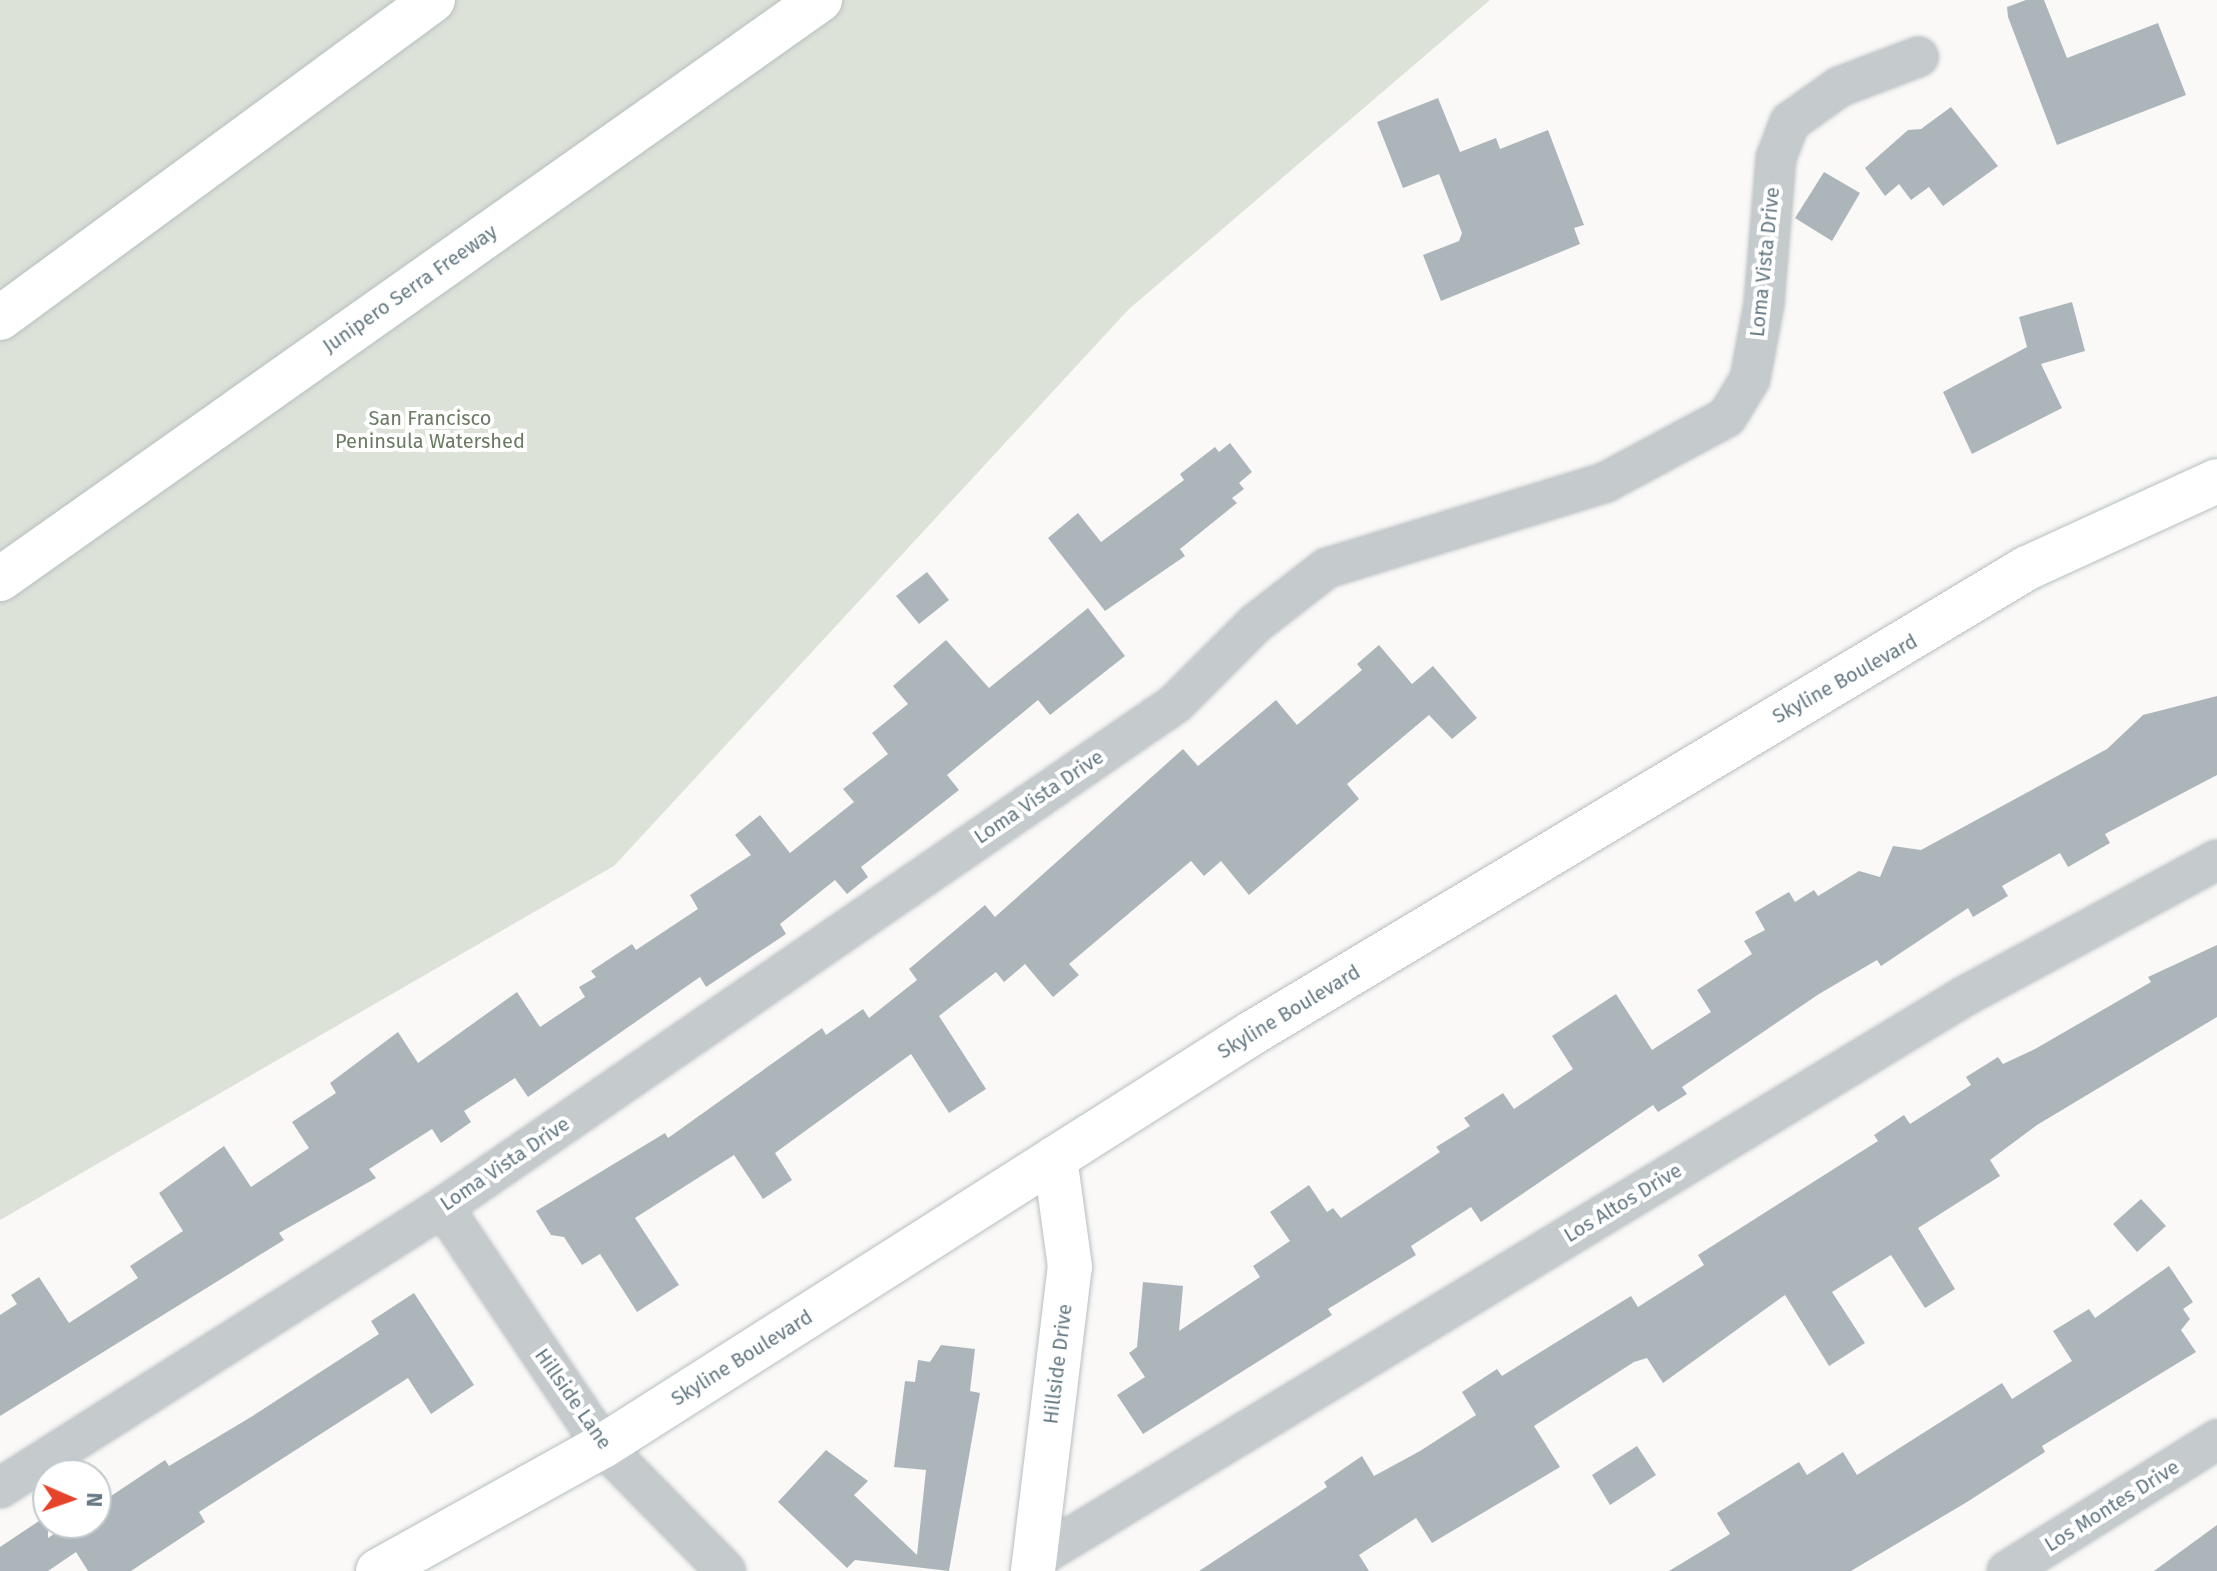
<!DOCTYPE html>
<html>
<head>
<meta charset="utf-8">
<style>
	body { margin:0 }
	#map { position:relative; width:2217px; height:1571px; overflow:hidden; background:#faf9f7; font-family:"Fira Sans",sans-serif }
	div>[style] { position:absolute }
	[style*='--x'] { left:calc(var(--x)*1px); top:calc(var(--y)*1px); width:calc(var(--w)*1px); rotate:calc(var(--a)*1deg) }
	.green>* { inset:0; background:#dce2d8 }
	.building>* { inset:0; background:#acb6ba }
	.roads { filter:drop-shadow(0 0 2px #b7bec1) drop-shadow(0 0 2px #b7bec1) }
	.street>* { height:38px; margin:-19px; padding:0 19px; transform-origin:19px; border-radius:19px; background:#c5cacd }
	.secondary>* { height:44px; margin:-22px; padding:0 22px; transform-origin:22px; border-radius:22px; background:#fff }
	.highway>* { height:44px; margin:-22px; padding:0 22px; transform-origin:22px; border-radius:22px; background:#fff }
	span { translate:-50% -50%; white-space:nowrap; text-align:center; line-height:1.15; -webkit-text-stroke:8px #fff; paint-order:stroke }
	.street-label { font-size:20px; color:#647983 }
	.park-label { font-size:20px; color:#6a7a63 }
	.north { position:absolute; left:32px; top:1459px; width:80px; height:80px; box-sizing:border-box; background:#fff; border:2px solid #c1c9cd; border-radius:50%; rotate:92deg; font-size:22px; font-weight:700; line-height:32px; text-align:center; color:#647983 }
	.north::after { content:''; display:block; margin:auto; width:28px; height:36px; background:#e6432b; clip-path:polygon(50% 0,100% 100%,50% 72%,0 100%) }
</style>
</head>
<body>
<div id="map">
	<div class="green">
		<div style="clip-path:polygon(0 0,1490px 0,1129px 309px,614px 866px,0 1220px)"></div>
	</div>
	<div class="building">
		<div style="clip-path:polygon(2026px 0,2044px 0,2067px 58px,2158px 23px,2186px 95px,2057px 145px,2008px 17px,2007px 7px)"></div>
		<div style="clip-path:polygon(1438px 98px,1460px 152px,1496px 138px,1500px 149px,1548px 130px,1584px 225px,1574px 228px,1580px 244px,1441px 301px,1423px 255px,1459px 241px,1462px 233px,1439px 174px,1403px 188px,1377px 122px)"></div>
		<div style="clip-path:polygon(1951px 107px,1998px 166px,1943px 206px,1929px 187px,1911px 200px,1899px 184px,1885px 196px,1865px 168px,1908px 130px,1921px 129px)"></div>
		<div style="clip-path:polygon(1824px 172px,1860px 193px,1832px 241px,1795px 218px)"></div>
		<div style="clip-path:polygon(2072px 302px,2085px 351px,2041px 364px,2062px 408px,1972px 454px,1943px 392px,2027px 347px,2019px 317px)"></div>
		<div style="clip-path:polygon(1230px 443px,1252px 472px,1239px 483px,1244px 489px,1232px 498px,1237px 503px,1180px 549px,1185px 556px,1105px 611px,1048px 538px,1078px 513px,1101px 542px,1184px 480px,1180px 474px,1215px 447px,1219px 452px)"></div>
		<div style="clip-path:polygon(927px 572px,949px 600px,919px 624px,896px 596px)"></div>
		<div style="clip-path:polygon(1088px 608px,1125px 656px,1050px 715px,1038px 700px,947px 775px,959px 790px,861px 867px,868px 877px,847px 894px,835px 880px,780px 924px,786px 934px,706px 987px,700px 977px,528px 1097px,515px 1078px,464px 1111px,471px 1122px,441px 1143px,432px 1129px,369px 1169px,376px 1178px,279px 1233px,284px 1240px,0 1416px,0 1315px,17px 1304px,11px 1295px,39px 1277px,69px 1323px,138px 1278px,130px 1266px,183px 1231px,159px 1193px,224px 1146px,251px 1187px,309px 1148px,292px 1122px,336px 1093px,330px 1083px,398px 1032px,418px 1063px,517px 992px,540px 1027px,585px 997px,579px 987px,596px 977px,591px 971px,632px 944px,636px 950px,698px 909px,690px 895px,751px 855px,735px 835px,760px 815px,790px 853px,854px 802px,843px 789px,888px 754px,872px 733px,908px 704px,893px 686px,946px 640px,989px 688px)"></div>
		<div style="clip-path:polygon(1379px 645px,1412px 684px,1433px 666px,1477px 718px,1452px 739px,1429px 715px,1347px 784px,1359px 799px,1249px 895px,1221px 861px,1204px 876px,1191px 861px,1069px 964px,1079px 975px,1053px 997px,1025px 964px,1004px 982px,996px 972px,939px 1016px,986px 1089px,949px 1113px,911px 1054px,775px 1153px,792px 1180px,763px 1199px,734px 1155px,635px 1218px,679px 1285px,637px 1312px,600px 1254px,582px 1265px,564px 1237px,551px 1235px,536px 1211px,665px 1133px,668px 1138px,822px 1028px,826px 1035px,863px 1009px,869px 1018px,917px 980px,909px 969px,985px 905px,995px 917px,1183px 749px,1198px 766px,1276px 700px,1297px 725px,1362px 670px,1357px 664px)"></div>
		<div style="clip-path:polygon(2217px 696px,2217px 775px,2105px 834px,2110px 843px,2068px 867px,2060px 853px,2002px 886px,2008px 896px,1973px 917px,1968px 908px,1881px 966px,1877px 960px,1819px 994px,1682px 1087px,1687px 1094px,1658px 1112px,1653px 1105px,1481px 1222px,1471px 1207px,1411px 1246px,1416px 1255px,1328px 1309px,1332px 1315px,1143px 1434px,1117px 1395px,1145px 1377px,1129px 1353px,1137px 1347px,1143px 1282px,1183px 1286px,1179px 1331px,1260px 1277px,1253px 1266px,1290px 1241px,1270px 1212px,1309px 1185px,1327px 1212px,1333px 1208px,1341px 1218px,1440px 1152px,1436px 1147px,1470px 1126px,1464px 1118px,1503px 1093px,1514px 1109px,1573px 1069px,1552px 1036px,1616px 994px,1652px 1050px,1711px 1012px,1697px 990px,1752px 954px,1744px 941px,1765px 930px,1755px 912px,1789px 892px,1795px 902px,1814px 890px,1818px 896px,1859px 871px,1880px 877px,1893px 846px,1921px 850px,2107px 749px,2143px 715px)"></div>
		<div style="clip-path:polygon(2217px 945px,2217px 1017px,2037px 1125px,1990px 1160px,2000px 1176px,1918px 1228px,1955px 1289px,1925px 1308px,1891px 1255px,1832px 1292px,1865px 1343px,1829px 1366px,1785px 1295px,1663px 1383px,1647px 1358px,1634px 1362px,1534px 1426px,1560px 1467px,1432px 1543px,1416px 1518px,1359px 1555px,1369px 1571px,1199px 1571px,1327px 1487px,1324px 1482px,1362px 1456px,1374px 1476px,1420px 1451px,1476px 1415px,1462px 1392px,1497px 1369px,1502px 1376px,1631px 1296px,1638px 1307px,1704px 1265px,1698px 1255px,1878px 1141px,1874px 1135px,1904px 1115px,1910px 1124px,1971px 1085px,1966px 1077px,1998px 1057px,2003px 1064px,2035px 1049px,2151px 982px,2148px 977px)"></div>
		<div style="clip-path:polygon(2141px 1199px,2166px 1226px,2137px 1252px,2113px 1224px)"></div>
		<div style="clip-path:polygon(2169px 1266px,2193px 1302px,2183px 1309px,2190px 1319px,2181px 1330px,2196px 1352px,2042px 1446px,2045px 1452px,1967px 1502px,1851px 1571px,1669px 1571px,1730px 1534px,1717px 1513px,1799px 1462px,1807px 1475px,1843px 1452px,1857px 1475px,2002px 1383px,2012px 1399px,2072px 1361px,2053px 1331px,2089px 1309px,2095px 1318px)"></div>
		<div style="clip-path:polygon(414px 1293px,474px 1385px,431px 1414px,408px 1378px,199px 1512px,205px 1522px,131px 1571px,88px 1571px,76px 1552px,48px 1571px,0 1571px,0 1547px,48px 1515px,48px 1538px,70px 1523px,96px 1523px,96px 1506px,165px 1460px,169px 1466px,251px 1417px,379px 1334px,371px 1321px)"></div>
		<div style="clip-path:polygon(941px 1345px,975px 1349px,970px 1391px,980px 1393px,949px 1571px,855px 1560px,847px 1568px,778px 1502px,826px 1450px,868px 1481px,854px 1495px,917px 1555px,926px 1470px,894px 1467px,905px 1381px,915px 1382px,918px 1360px,930px 1362px)"></div>
		<div style="clip-path:polygon(1637px 1446px,1656px 1475px,1610px 1505px,1592px 1475px)"></div>
		<div style="clip-path:polygon(2217px 1525px,2217px 1571px,2154px 1571px,2180px 1552px)"></div>
	</div>
	<div class="roads">
		<div class="street">
			<div style="--x:443;--y:1207;--w:288;--a:56.2"></div>
			<div style="--x:603;--y:1446;--w:175;--a:45.5"></div>
			<div style="--x:0;--y:1488;--w:525;--a:-32.39"></div>
			<div style="--x:443;--y:1207;--w:888;--a:-34.5"></div>
			<div style="--x:1175;--y:704;--w:115;--a:-45"></div>
			<div style="--x:1256;--y:623;--w:90;--a:-37.8"></div>
			<div style="--x:1327;--y:568;--w:292;--a:-17.1"></div>
			<div style="--x:1606;--y:482;--w:137;--a:-28.2"></div>
			<div style="--x:1727;--y:417;--w:44;--a:-58.8"></div>
			<div style="--x:1750;--y:379;--w:76;--a:-79.4"></div>
			<div style="--x:1764;--y:304;--w:146;--a:-85.3"></div>
			<div style="--x:1776;--y:158;--w:39;--a:-69"></div>
			<div style="--x:1790;--y:122;--w:60;--a:-35.5"></div>
			<div style="--x:1839;--y:87;--w:85;--a:-20.8"></div>
			<div style="--x:1035;--y:1559;--w:1087;--a:-31.19"></div>
			<div style="--x:1965;--y:996;--w:286;--a:-28.4"></div>
			<div style="--x:2007;--y:1571;--w:248;--a:-32"></div>
		</div>
		<div class="secondary">
			<div style="--x:378;--y:1571;--w:257;--a:-29.1"></div>
			<div style="--x:603;--y:1446;--w:769;--a:-32.47"></div>
			<div style="--x:1252;--y:1033;--w:904;--a:-30.96"></div>
			<div style="--x:2027;--y:568;--w:209;--a:-24.6"></div>
			<div style="--x:1033;--y:1571;--w:306;--a:-83.1"></div>
			<div style="--x:1070;--y:1267;--w:110;--a:-97.8"></div>
		</div>
		<div class="highway">
			<div style="--x:0;--y:318;--w:537;--a:-36.29"></div>
			<div style="--x:0;--y:579;--w:1004;--a:-35.23"></div>
		</div>
	</div>
	<div class="street-label">
		<span style="left:1765px;top:262px;rotate:-84deg">Loma Vista Drive</span>
		<span style="left:410px;top:289px;rotate:-35deg">Junipero Serra Freeway</span>
		<span style="left:1845px;top:679px;rotate:-29deg">Skyline Boulevard</span>
		<span style="left:1039px;top:797px;rotate:-34deg">Loma Vista Drive</span>
		<span style="left:1289px;top:1012px;rotate:-31deg">Skyline Boulevard</span>
		<span style="left:505px;top:1164px;rotate:-34deg">Loma Vista Drive</span>
		<span style="left:1623px;top:1203px;rotate:-31deg">Los Altos Drive</span>
		<span style="left:742px;top:1358px;rotate:-32deg">Skyline Boulevard</span>
		<span style="left:1058px;top:1364px;rotate:-83deg">Hillside Drive</span>
		<span style="left:573px;top:1399px;rotate:55deg">Hillside Lane</span>
		<span style="left:2112px;top:1506px;rotate:-32deg">Los Montes Drive</span>
	</div>
	<div class="park-label">
		<span style="left:430px;top:430px">San Francisco<br>Peninsula Watershed</span>
	</div>
	<div class="north">N</div>
</div>
</body>
</html>
